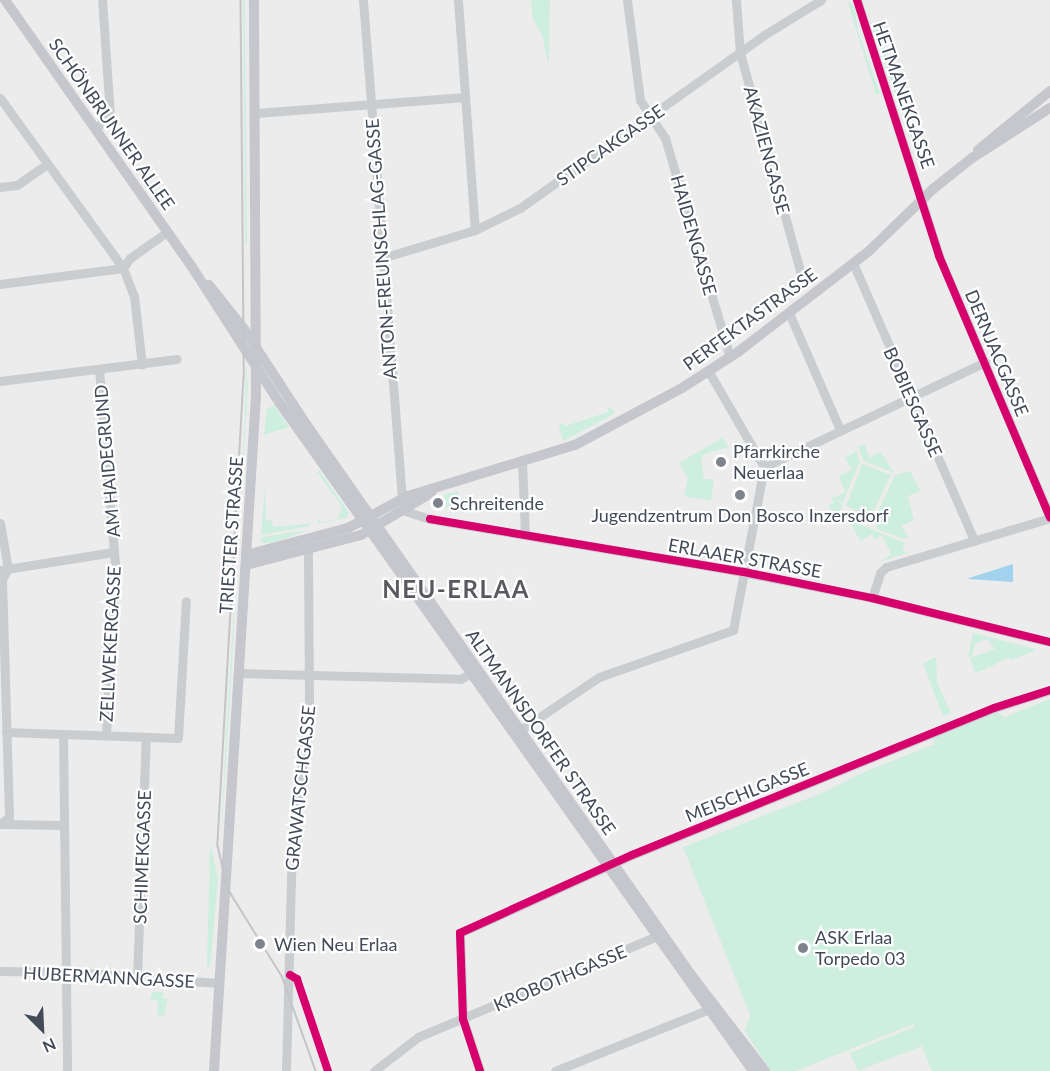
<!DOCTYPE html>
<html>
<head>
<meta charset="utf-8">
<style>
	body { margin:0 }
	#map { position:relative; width:1050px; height:1071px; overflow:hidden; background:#edecec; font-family:Lato,sans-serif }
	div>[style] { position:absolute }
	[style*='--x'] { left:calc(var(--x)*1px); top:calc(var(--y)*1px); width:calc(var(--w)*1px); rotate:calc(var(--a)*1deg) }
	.green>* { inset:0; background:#ceeedf }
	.water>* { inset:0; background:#a1d3ee }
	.minor>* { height:9px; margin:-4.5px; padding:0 4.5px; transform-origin:4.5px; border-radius:4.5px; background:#cacdd0 }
	.major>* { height:10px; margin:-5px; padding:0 5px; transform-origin:5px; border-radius:5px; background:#c5c7cd }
	.tram>* { height:1.5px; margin:-0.75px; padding:0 0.75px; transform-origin:0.75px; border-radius:0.75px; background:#c3c5c8 }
	.cycleway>* { height:8px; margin:-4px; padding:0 4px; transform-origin:4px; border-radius:4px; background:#d6006c }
	.dots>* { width:16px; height:16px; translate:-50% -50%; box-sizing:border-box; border:3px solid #fff; border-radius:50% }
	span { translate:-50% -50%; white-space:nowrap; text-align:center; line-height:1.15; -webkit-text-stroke:4.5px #fff; paint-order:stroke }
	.street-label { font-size:18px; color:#434b59 }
	.poi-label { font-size:18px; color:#434b59 }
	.left { translate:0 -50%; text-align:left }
	.district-label { font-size:24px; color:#585a60; font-weight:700; letter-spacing:1.5px }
	.north { position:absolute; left:12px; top:999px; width:60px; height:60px; -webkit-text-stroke:4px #fff; paint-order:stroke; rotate:156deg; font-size:16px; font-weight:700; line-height:24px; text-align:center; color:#434b59 }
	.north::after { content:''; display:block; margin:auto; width:21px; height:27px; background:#434b59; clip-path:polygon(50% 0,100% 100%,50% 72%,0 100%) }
</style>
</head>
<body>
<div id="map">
	<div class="green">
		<div style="clip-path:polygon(243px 0,245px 0,247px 244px,245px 244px)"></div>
		<div style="clip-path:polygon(531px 0,550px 0,549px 66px,542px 35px,533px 19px)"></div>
		<div style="clip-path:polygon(847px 0,855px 8px,858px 31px,880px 94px,876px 95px)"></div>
		<div style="clip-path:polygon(874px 25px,879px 29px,924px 162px,921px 165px,871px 26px)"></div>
		<div style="clip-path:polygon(246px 363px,248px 386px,240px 518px,245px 413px)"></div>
		<div style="clip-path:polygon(274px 405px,289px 427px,264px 435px,267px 409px)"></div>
		<div style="clip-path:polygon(608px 406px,616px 413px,563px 441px,559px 427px,561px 422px,565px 426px,608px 412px)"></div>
		<div style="clip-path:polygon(722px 438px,729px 447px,704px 454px,701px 461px,704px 479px,714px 479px,711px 501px,684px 496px,688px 478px,679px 463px)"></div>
		<div style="clip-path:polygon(868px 443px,865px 445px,869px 458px,881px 452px,894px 473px,864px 461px,858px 447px)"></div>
		<div style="clip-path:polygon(856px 451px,860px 461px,843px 502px,834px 498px,845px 492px,839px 476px,852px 470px,845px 458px)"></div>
		<div style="clip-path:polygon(862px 464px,891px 475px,871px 517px,846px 506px)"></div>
		<div style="clip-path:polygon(319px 470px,349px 513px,346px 518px,318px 524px,318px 517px,320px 522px,338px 519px,342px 507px,318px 473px,313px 476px)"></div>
		<div style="clip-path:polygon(910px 471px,920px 491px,908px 496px,914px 520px,902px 526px,908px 537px,912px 536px,904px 539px,877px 529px,874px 520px,895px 475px)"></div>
		<div style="clip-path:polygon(265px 487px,266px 520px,272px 521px,273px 527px,308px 524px,308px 518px,310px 526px,261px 535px)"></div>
		<div style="clip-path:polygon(458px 491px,459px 511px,436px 506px,446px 494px)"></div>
		<div style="clip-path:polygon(832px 496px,843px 505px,835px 523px,829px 505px,833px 503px)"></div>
		<div style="clip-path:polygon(842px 517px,907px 544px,902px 546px,905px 552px,910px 552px,879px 562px,891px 554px,882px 535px,874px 540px,872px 534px,861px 541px,847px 519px,838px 524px)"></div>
		<div style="clip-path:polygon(308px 530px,273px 543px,261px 543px,263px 537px)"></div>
		<div style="clip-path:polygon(237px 564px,235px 611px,221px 846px,226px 734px)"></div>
		<div style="clip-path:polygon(973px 633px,1035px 649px,1035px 651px,1010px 660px,1009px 657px,990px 667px,987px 664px,988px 668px,975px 673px,970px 658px,995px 649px,987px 639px,975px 644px,972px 656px,968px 657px)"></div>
		<div style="clip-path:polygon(936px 657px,937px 682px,951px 713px,943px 717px,923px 663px)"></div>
		<div style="clip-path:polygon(1050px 699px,1050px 1071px,932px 1071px,922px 1046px,858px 1071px,850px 1053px,914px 1027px,913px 1024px,796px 1071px,770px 1071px,745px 1031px,750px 1015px,683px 847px,822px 793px,864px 772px,935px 744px,932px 737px,996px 712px,1005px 717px)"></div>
		<div style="clip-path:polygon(210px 842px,218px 879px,210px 967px,207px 966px)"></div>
		<div style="clip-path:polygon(152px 992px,163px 992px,163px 999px,168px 999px,164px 1017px,157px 1015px,158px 1000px,150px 1000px)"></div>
	</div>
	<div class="water">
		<div style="clip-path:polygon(1013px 564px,1013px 582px,968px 579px,969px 578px)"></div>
	</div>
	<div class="minor">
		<div style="--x:363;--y:0;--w:501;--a:85.53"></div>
		<div style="--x:458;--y:0;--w:231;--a:85.8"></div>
		<div style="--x:627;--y:0;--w:101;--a:82.6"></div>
		<div style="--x:640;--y:100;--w:45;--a:56.7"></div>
		<div style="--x:665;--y:138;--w:228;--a:73.5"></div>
		<div style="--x:736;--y:0;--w:53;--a:85.7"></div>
		<div style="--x:740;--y:53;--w:238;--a:74.6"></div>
		<div style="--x:857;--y:0;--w:269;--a:72.2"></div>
		<div style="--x:939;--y:256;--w:284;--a:67"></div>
		<div style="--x:0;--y:98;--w:210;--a:54.1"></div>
		<div style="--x:123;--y:268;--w:30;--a:69"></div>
		<div style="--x:134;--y:296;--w:69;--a:83.4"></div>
		<div style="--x:256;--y:113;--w:210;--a:-4.4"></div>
		<div style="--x:96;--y:128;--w:18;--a:-41"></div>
		<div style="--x:110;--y:116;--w:116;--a:-93.9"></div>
		<div style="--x:0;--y:187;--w:17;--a:-7"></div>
		<div style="--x:17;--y:185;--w:37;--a:-35"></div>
		<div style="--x:382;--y:258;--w:97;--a:-16.8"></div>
		<div style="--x:475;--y:230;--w:50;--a:-26.1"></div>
		<div style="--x:520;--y:208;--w:299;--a:-35.3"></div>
		<div style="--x:764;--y:35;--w:67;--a:-31.6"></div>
		<div style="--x:853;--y:263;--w:302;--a:66.4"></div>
		<div style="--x:123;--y:268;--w:12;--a:-55"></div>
		<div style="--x:130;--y:258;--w:45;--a:-35.1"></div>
		<div style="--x:0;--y:284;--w:124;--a:-7.4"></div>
		<div style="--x:789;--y:313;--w:128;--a:66.4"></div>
		<div style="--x:99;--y:369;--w:196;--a:85.3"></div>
		<div style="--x:115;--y:564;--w:171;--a:93"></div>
		<div style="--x:0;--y:381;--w:178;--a:-7.1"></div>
		<div style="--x:522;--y:461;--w:74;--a:87.7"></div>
		<div style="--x:764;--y:467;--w:245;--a:-25.4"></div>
		<div style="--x:402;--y:510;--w:29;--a:18"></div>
		<div style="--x:430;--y:519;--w:300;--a:9.6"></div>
		<div style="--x:726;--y:569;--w:149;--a:11.2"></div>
		<div style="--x:872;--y:598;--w:183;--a:13.9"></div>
		<div style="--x:0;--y:523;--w:47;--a:80.1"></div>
		<div style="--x:8;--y:569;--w:12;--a:121"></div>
		<div style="--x:2;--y:579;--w:238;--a:88.3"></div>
		<div style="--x:9;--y:817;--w:11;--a:142"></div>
		<div style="--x:0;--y:570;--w:115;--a:-9"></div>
		<div style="--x:872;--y:598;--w:26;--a:-72"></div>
		<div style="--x:880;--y:573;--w:8;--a:-45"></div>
		<div style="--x:886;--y:567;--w:171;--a:-16.6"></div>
		<div style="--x:239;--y:673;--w:222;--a:1.5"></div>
		<div style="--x:461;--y:679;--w:19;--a:-32"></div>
		<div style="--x:6;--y:732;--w:172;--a:2"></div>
		<div style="--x:178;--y:738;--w:137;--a:-86.7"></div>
		<div style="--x:516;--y:733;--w:100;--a:-34"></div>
		<div style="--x:599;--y:677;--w:142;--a:-19.3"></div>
		<div style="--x:733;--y:630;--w:166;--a:-79.2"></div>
		<div style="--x:764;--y:467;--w:110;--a:-120.1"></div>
		<div style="--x:63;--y:734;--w:337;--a:89.3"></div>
		<div style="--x:1;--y:824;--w:62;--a:0.9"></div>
		<div style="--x:0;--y:971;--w:71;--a:0.8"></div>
		<div style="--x:71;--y:972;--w:147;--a:4.3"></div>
		<div style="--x:137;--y:978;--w:241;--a:-87.9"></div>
		<div style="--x:286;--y:1071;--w:195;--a:-88.5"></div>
		<div style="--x:291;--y:876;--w:176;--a:-84.1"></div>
		<div style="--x:309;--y:701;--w:152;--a:-90.4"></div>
		<div style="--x:374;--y:1071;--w:56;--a:-37.7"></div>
		<div style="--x:418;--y:1037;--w:257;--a:-22.9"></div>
		<div style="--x:480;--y:1071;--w:55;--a:-108.1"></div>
		<div style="--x:463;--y:1019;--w:86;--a:-92"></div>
		<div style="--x:460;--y:933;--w:189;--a:-24.4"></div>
		<div style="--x:632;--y:855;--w:391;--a:-22.1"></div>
		<div style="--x:994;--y:708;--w:59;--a:-17.8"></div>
		<div style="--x:555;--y:1071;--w:164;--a:-21.9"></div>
	</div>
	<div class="major">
		<div style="--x:5;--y:0;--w:326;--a:55"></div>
		<div style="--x:192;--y:267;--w:161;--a:57.2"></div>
		<div style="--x:279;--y:402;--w:820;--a:54.68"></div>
		<div style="--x:978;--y:150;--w:93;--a:-39.3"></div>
		<div style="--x:209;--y:285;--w:56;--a:51.5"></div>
		<div style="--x:244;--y:329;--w:113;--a:56.9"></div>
		<div style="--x:306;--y:424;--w:674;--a:55.04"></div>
		<div style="--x:692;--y:976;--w:120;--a:52.5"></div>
		<div style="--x:246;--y:555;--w:106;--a:-14.8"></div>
		<div style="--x:348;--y:528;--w:68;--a:-28.1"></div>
		<div style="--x:408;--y:496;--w:175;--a:-17"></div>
		<div style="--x:575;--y:445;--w:121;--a:-28"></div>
		<div style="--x:682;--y:388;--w:67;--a:-32.7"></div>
		<div style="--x:738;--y:352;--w:165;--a:-37.6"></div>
		<div style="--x:869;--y:251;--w:89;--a:-44.1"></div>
		<div style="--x:933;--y:189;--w:50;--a:-38.5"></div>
		<div style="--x:972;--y:158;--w:93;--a:-32.7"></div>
		<div style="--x:246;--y:565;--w:119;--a:-14.6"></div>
		<div style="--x:361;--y:535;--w:82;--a:-31"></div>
		<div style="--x:214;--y:1071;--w:676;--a:-86.44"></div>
		<div style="--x:256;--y:396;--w:396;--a:-90.3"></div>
	</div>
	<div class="tram">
		<div style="--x:241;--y:0;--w:377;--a:89.5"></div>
		<div style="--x:244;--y:377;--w:470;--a:93.2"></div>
		<div style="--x:218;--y:846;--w:44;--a:76.9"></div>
		<div style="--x:228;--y:889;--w:102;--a:58.2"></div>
		<div style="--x:282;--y:976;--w:101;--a:70.3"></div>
	</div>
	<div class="cycleway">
		<div style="--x:857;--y:0;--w:269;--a:72.2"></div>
		<div style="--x:939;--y:256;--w:284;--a:67"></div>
		<div style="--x:430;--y:519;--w:318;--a:9.6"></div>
		<div style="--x:744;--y:572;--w:131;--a:11.5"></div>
		<div style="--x:872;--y:598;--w:183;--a:13.9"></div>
		<div style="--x:290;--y:975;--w:8;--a:30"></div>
		<div style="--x:297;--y:979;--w:97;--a:71.4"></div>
		<div style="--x:480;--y:1071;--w:55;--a:-108.1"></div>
		<div style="--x:463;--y:1019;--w:86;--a:-92"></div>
		<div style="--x:460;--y:933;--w:189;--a:-24.4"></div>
		<div style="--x:632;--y:855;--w:391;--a:-22.1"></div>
		<div style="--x:994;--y:708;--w:59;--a:-17.8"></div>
	</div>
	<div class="dots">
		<div style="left:721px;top:462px;background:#7e838c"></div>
		<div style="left:740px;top:495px;background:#7e838c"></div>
		<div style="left:438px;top:503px;background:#7e838c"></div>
		<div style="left:260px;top:944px;background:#7e838c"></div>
		<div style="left:803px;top:948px;background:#7e838c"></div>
	</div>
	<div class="street-label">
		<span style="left:904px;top:95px;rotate:71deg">HETMANEKGASSE</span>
		<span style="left:112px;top:124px;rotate:55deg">SCHÖNBRUNNER ALLEE</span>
		<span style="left:610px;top:145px;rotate:-35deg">STIPCAKGASSE</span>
		<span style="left:767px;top:150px;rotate:75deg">AKAZIENGASSE</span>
		<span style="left:694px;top:235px;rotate:74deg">HAIDENGASSE</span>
		<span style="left:381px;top:249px;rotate:-94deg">ANTON-FREUNSCHLAG-GASSE</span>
		<span style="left:750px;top:319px;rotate:-36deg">PERFEKTASTRASSE</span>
		<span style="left:997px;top:353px;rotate:67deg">DERNJACGASSE</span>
		<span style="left:913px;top:402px;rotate:66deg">BOBIESGASSE</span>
		<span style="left:107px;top:461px;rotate:-95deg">AM HAIDEGRUND</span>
		<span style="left:231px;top:535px;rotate:-86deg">TRIESTER STRASSE</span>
		<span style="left:745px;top:558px;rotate:10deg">ERLAAER STRASSE</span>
		<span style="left:110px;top:644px;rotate:-87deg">ZELLWEKERGASSE</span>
		<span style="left:541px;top:732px;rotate:55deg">ALTMANNSDORFER STRASSE</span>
		<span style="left:300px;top:788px;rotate:-84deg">GRAWATSCHGASSE</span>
		<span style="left:747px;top:792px;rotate:-22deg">MEISCHLGASSE</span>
		<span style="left:142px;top:857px;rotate:-88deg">SCHIMEKGASSE</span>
		<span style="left:109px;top:977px;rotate:3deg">HUBERMANNGASSE</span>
		<span style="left:560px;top:978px;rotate:-23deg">KROBOTHGASSE</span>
	</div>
	<div class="poi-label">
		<span class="left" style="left:733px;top:462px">Pfarrkirche<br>Neuerlaa</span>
		<span class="left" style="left:450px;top:503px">Schreitende</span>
		<span style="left:740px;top:515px">Jugendzentrum Don Bosco Inzersdorf</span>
		<span class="left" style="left:815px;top:948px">ASK Erlaa<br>Torpedo 03</span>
		<span class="left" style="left:274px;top:944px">Wien Neu Erlaa</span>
	</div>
	<div class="district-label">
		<span style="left:456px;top:589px">NEU-ERLAA</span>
	</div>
	<div class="north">N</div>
</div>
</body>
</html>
